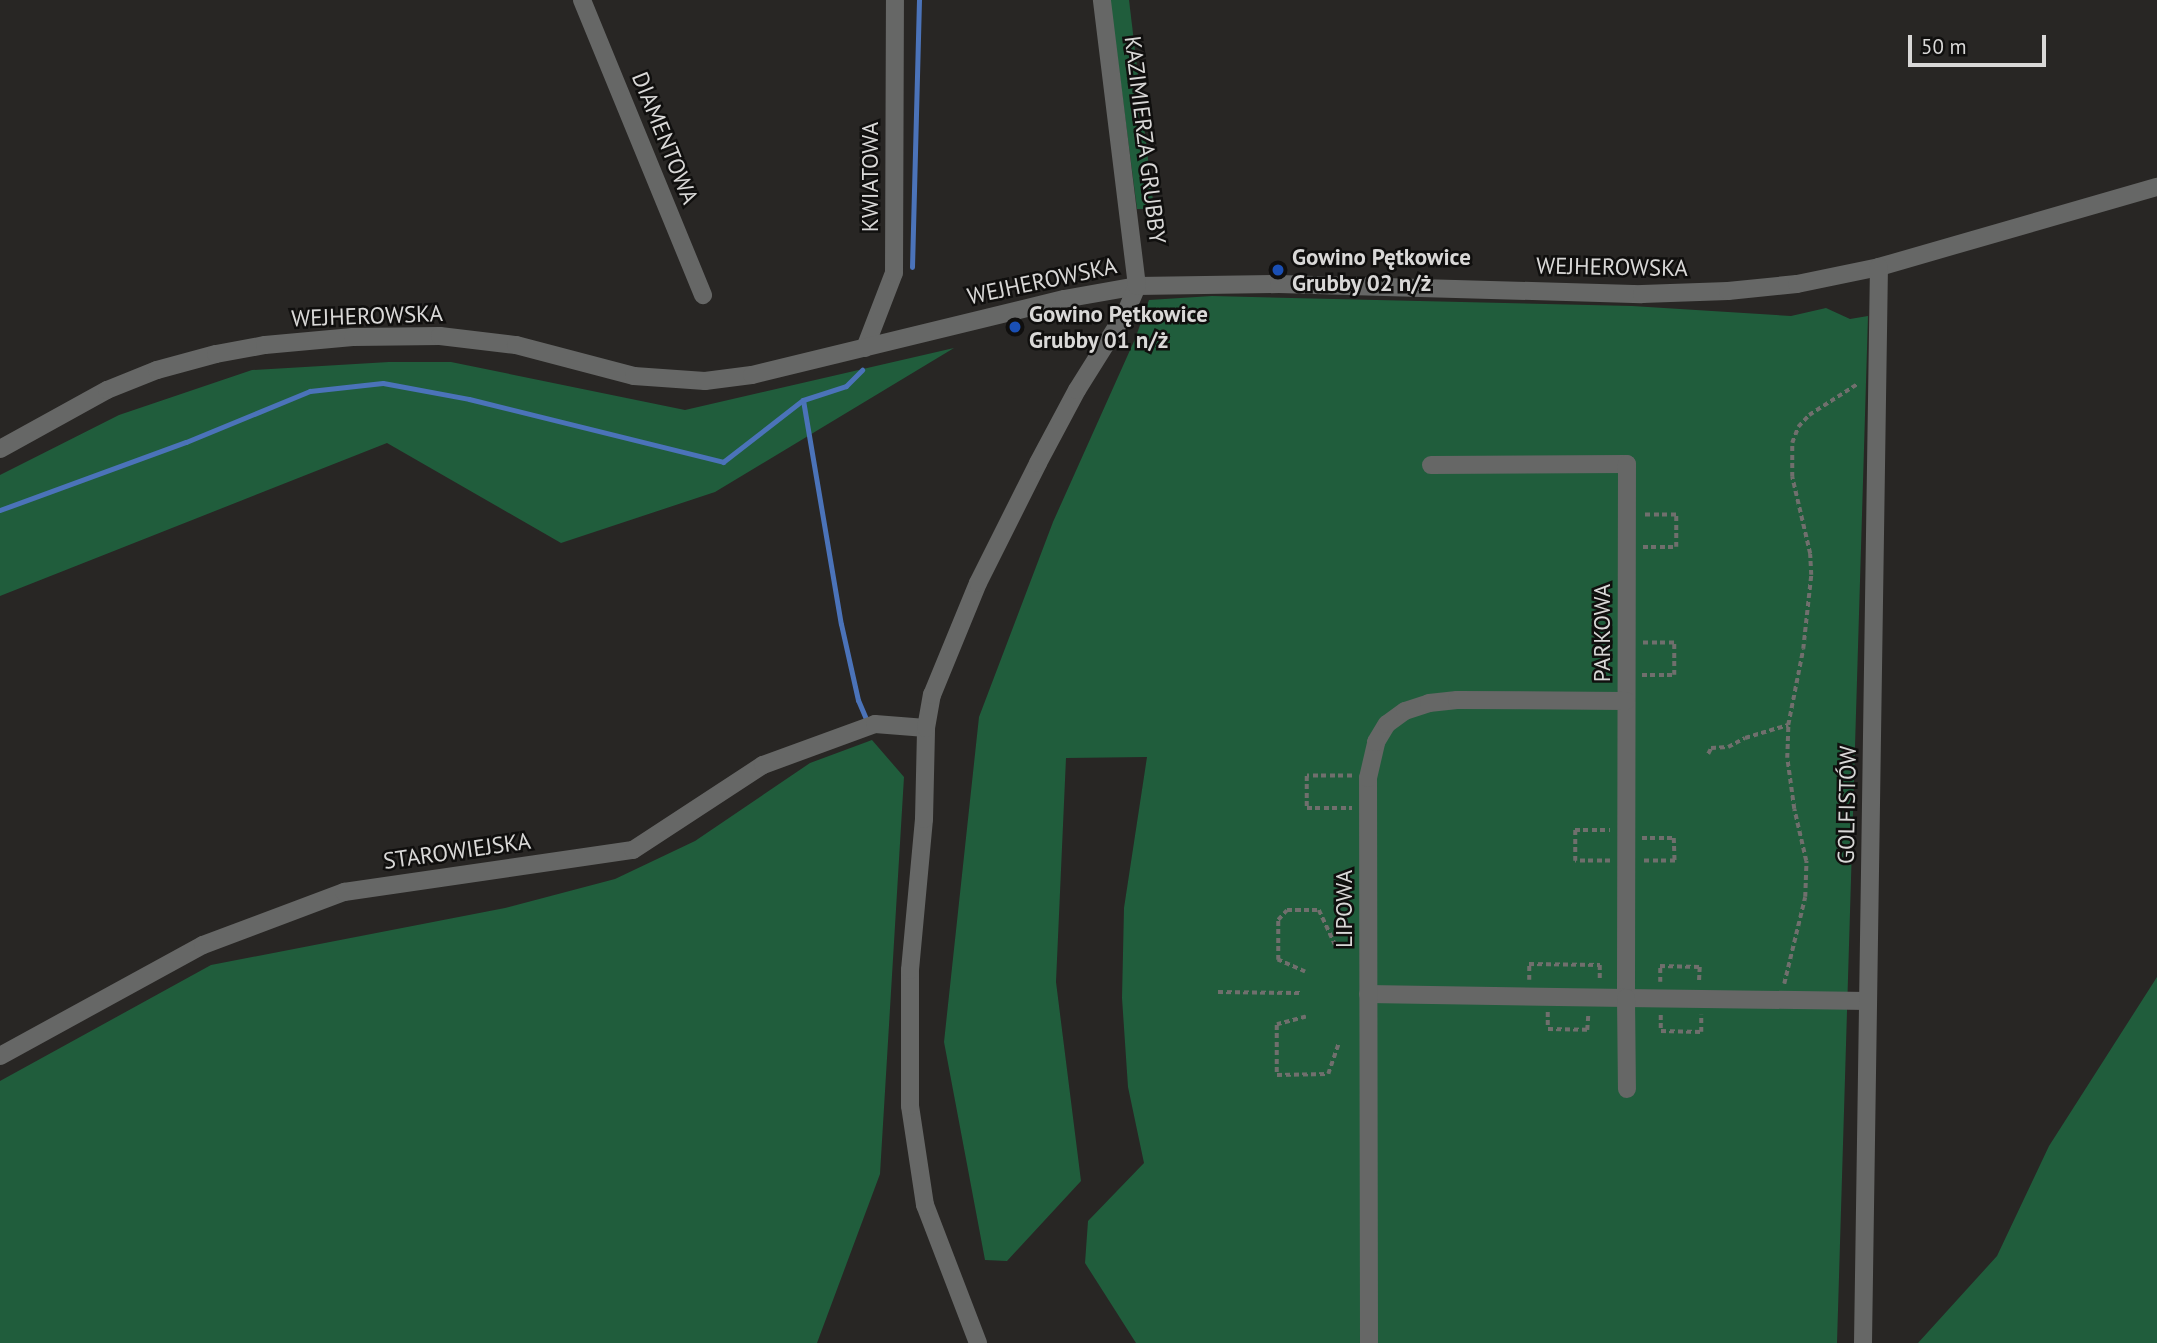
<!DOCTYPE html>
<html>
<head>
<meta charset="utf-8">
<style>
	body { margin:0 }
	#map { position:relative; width:2157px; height:1343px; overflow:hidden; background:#282624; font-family:"PT Sans",sans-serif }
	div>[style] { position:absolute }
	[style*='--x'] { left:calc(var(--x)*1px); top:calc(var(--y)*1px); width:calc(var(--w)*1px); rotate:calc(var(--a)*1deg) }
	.green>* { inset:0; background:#205d3c }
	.stream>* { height:5px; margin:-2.5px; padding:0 2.5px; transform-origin:2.5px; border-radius:2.5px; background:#4b73b9 }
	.path>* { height:3.5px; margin-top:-1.75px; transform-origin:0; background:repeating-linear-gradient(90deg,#706f6d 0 5px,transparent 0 8.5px) }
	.minor>* { height:18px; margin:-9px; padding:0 9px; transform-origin:9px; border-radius:9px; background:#666766 }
	.dots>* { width:19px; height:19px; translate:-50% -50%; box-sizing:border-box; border:4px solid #100f0e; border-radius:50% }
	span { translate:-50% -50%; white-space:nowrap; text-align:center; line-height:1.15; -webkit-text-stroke:5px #100f0e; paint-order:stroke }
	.street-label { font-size:23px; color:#d9d8d7 }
	.poi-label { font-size:23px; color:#d9d8d7; font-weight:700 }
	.left { translate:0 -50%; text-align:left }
	.scale { position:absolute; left:1908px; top:35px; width:138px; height:32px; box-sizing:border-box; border:4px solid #d9d8d7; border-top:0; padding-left:9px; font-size:21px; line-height:24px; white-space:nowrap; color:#d9d8d7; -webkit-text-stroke:5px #100f0e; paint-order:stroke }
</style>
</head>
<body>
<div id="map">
	<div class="green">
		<div style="clip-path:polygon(1110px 0,1129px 0,1154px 209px,1137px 209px)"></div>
		<div style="clip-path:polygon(1212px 296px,1632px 306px,1791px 316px,1826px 308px,1850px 319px,1868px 316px,1837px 1343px,1136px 1343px,1085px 1263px,1088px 1221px,1144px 1163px,1128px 1087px,1122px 998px,1124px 908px,1147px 757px,1066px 758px,1056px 982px,1081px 1181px,1007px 1261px,985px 1260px,944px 1042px,979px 717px,1053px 522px,1135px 339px,1149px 300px)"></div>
		<div style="clip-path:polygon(954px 348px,715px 492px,561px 543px,387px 443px,0 596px,0 475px,119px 415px,252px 370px,389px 362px,451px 362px,685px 410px)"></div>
		<div style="clip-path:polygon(872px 740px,904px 777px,880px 1174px,817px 1343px,0 1343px,0 1081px,211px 965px,505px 908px,615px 879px,695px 841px,810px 763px)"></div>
		<div style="clip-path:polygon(2157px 977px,2157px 1343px,1918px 1343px,1997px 1256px,2049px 1146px)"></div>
	</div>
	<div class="stream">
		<div style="--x:912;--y:267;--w:267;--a:-88.5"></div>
		<div style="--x:803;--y:400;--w:227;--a:80.4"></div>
		<div style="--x:841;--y:624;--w:78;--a:77.4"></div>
		<div style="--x:858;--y:700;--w:21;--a:67"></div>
		<div style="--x:0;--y:510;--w:198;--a:-20.1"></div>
		<div style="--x:186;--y:442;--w:134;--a:-22.4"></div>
		<div style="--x:310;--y:391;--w:73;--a:-6.3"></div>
		<div style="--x:383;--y:383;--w:87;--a:10.5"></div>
		<div style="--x:469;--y:399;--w:262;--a:13.9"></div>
		<div style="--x:723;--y:462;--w:101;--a:-37.8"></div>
		<div style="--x:803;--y:400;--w:45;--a:-18"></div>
		<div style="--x:846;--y:386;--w:23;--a:-45"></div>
	</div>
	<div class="path">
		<div style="--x:1643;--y:547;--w:33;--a:0"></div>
		<div style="--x:1676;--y:547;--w:32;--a:-90"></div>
		<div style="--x:1676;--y:515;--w:33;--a:180"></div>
		<div style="--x:1642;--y:675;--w:32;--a:0"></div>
		<div style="--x:1674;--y:675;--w:32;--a:-90"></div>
		<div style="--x:1674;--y:643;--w:31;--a:180"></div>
		<div style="--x:1708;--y:754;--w:7;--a:-63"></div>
		<div style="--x:1711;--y:748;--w:17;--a:-3"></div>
		<div style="--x:1728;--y:747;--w:19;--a:-28"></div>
		<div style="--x:1745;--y:738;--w:45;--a:-16.8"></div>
		<div style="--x:1352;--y:776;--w:45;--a:180"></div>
		<div style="--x:1307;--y:776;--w:32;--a:90"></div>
		<div style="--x:1307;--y:808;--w:45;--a:0"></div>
		<div style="--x:1642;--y:838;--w:32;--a:0"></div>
		<div style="--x:1674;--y:838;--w:23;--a:88"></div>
		<div style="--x:1675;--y:861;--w:33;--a:180"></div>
		<div style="--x:1610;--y:861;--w:35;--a:180"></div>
		<div style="--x:1575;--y:861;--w:31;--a:-90"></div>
		<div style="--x:1575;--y:830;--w:35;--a:0"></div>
		<div style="--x:1305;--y:972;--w:30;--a:-156"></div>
		<div style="--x:1278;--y:960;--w:40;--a:-90"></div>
		<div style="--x:1278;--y:920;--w:13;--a:-48"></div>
		<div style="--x:1287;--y:910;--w:32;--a:0"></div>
		<div style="--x:1319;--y:910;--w:38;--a:65"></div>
		<div style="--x:1529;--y:980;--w:16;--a:-90"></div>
		<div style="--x:1529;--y:964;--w:71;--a:0.8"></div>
		<div style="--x:1600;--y:965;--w:17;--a:90"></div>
		<div style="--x:1660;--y:982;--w:16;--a:-90"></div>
		<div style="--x:1660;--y:966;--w:40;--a:1.4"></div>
		<div style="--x:1700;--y:967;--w:17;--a:93"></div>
		<div style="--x:1784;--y:984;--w:89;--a:-76.4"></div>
		<div style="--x:1805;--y:897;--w:36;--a:-88"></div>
		<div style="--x:1806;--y:861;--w:53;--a:-103"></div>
		<div style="--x:1794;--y:809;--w:51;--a:-97.8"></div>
		<div style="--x:1787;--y:758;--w:33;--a:-88"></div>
		<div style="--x:1788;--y:725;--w:77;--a:-78.8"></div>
		<div style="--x:1803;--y:649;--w:74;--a:-83.8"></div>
		<div style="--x:1811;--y:575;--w:21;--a:-93"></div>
		<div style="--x:1810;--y:554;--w:79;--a:-103.2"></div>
		<div style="--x:1792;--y:477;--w:34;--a:-90"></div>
		<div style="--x:1792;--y:443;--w:17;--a:-69"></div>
		<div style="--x:1798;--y:427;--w:16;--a:-47"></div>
		<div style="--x:1809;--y:415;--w:59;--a:-32.6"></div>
		<div style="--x:1218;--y:992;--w:82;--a:0.7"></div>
		<div style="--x:1548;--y:1012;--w:17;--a:90"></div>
		<div style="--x:1548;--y:1029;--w:39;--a:1"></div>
		<div style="--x:1587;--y:1030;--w:16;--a:-86"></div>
		<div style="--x:1661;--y:1015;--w:16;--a:90"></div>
		<div style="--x:1661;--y:1031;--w:40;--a:1.4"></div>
		<div style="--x:1701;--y:1032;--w:17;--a:-90"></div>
		<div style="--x:1306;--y:1017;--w:30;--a:165"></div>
		<div style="--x:1277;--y:1025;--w:50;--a:90"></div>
		<div style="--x:1277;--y:1075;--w:51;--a:-1.1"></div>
		<div style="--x:1328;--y:1074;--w:31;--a:-71"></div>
	</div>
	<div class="minor">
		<div style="--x:582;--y:0;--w:319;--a:67.7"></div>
		<div style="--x:865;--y:348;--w:80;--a:-68.9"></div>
		<div style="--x:894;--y:273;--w:273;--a:-89.8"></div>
		<div style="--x:0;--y:449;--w:122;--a:-28.9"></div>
		<div style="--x:107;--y:390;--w:54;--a:-21.8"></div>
		<div style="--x:157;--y:370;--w:61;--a:-15.2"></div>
		<div style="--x:216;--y:354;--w:50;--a:-10.4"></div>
		<div style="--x:265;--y:345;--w:88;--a:-5.2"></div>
		<div style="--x:353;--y:337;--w:87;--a:-0.7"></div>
		<div style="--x:440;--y:336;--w:77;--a:6.8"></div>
		<div style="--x:516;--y:345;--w:122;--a:14.7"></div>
		<div style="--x:634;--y:376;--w:71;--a:4"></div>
		<div style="--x:705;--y:381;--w:47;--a:-7.3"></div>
		<div style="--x:752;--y:375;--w:321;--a:-13.7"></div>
		<div style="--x:1064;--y:299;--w:74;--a:-10.1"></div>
		<div style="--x:1137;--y:286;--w:142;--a:-0.8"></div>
		<div style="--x:1279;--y:284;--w:363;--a:1.6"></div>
		<div style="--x:1642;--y:294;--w:86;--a:-2"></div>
		<div style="--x:1728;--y:291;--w:69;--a:-5.8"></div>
		<div style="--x:1797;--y:284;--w:84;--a:-11.7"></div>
		<div style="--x:1879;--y:267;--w:289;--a:-16.1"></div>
		<div style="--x:1431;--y:465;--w:196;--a:-0.3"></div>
		<div style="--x:1627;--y:464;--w:534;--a:90.11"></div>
		<div style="--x:1626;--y:998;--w:242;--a:0.7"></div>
		<div style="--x:1368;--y:994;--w:258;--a:0.9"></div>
		<div style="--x:1626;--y:998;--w:91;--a:89.4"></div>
		<div style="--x:0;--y:1056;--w:231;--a:-28.7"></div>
		<div style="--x:203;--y:945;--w:151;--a:-20.6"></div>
		<div style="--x:344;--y:892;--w:292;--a:-8.3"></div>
		<div style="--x:633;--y:850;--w:155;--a:-33.2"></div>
		<div style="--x:763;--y:765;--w:119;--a:-20.1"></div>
		<div style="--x:875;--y:724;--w:51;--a:4.5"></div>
		<div style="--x:978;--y:1343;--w:148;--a:-111"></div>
		<div style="--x:925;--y:1205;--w:100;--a:-98.6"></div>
		<div style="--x:910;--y:1106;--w:136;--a:-90"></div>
		<div style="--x:910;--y:970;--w:152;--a:-84.7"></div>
		<div style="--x:924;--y:819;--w:91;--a:-88.7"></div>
		<div style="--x:926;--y:728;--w:34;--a:-80"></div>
		<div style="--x:932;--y:695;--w:121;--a:-67.7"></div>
		<div style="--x:978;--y:583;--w:134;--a:-63.4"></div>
		<div style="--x:1038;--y:463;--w:83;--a:-61.9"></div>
		<div style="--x:1077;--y:390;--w:92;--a:-57.9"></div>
		<div style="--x:1126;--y:312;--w:28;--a:-67"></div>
		<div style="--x:1137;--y:286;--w:288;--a:-97"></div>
		<div style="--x:1369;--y:1343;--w:565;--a:-90.1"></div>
		<div style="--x:1368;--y:778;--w:37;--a:-77"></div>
		<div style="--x:1376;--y:742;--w:21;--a:-59"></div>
		<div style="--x:1387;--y:724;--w:22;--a:-36"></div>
		<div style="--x:1405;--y:711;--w:25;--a:-18"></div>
		<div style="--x:1429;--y:703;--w:28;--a:-6"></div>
		<div style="--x:1457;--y:700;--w:169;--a:0.3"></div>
		<div style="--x:1863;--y:1343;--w:1076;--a:-89.15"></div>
	</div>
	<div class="dots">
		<div style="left:1278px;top:270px;background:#1a4fb4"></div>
		<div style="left:1015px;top:327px;background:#1a4fb4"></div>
	</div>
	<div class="street-label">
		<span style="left:665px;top:138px;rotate:68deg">DIAMENTOWA</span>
		<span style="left:1145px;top:140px;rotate:83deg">KAZIMIERZA GRUBBY</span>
		<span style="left:870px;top:177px;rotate:-90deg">KWIATOWA</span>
		<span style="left:1612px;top:267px;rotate:1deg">WEJHEROWSKA</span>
		<span style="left:1042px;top:281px;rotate:-12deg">WEJHEROWSKA</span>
		<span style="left:367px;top:316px;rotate:-2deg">WEJHEROWSKA</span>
		<span style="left:1602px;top:633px;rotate:-90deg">PARKOWA</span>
		<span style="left:1847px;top:805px;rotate:-89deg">GOLFISTÓW</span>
		<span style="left:457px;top:851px;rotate:-8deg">STAROWIEJSKA</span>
		<span style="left:1344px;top:909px;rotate:-90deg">LIPOWA</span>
	</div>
	<div class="poi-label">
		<span class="left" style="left:1292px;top:270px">Gowino Pętkowice<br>Grubby 02 n/ż</span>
		<span class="left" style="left:1029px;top:327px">Gowino Pętkowice<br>Grubby 01 n/ż</span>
	</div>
	<div class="scale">50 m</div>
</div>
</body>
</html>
